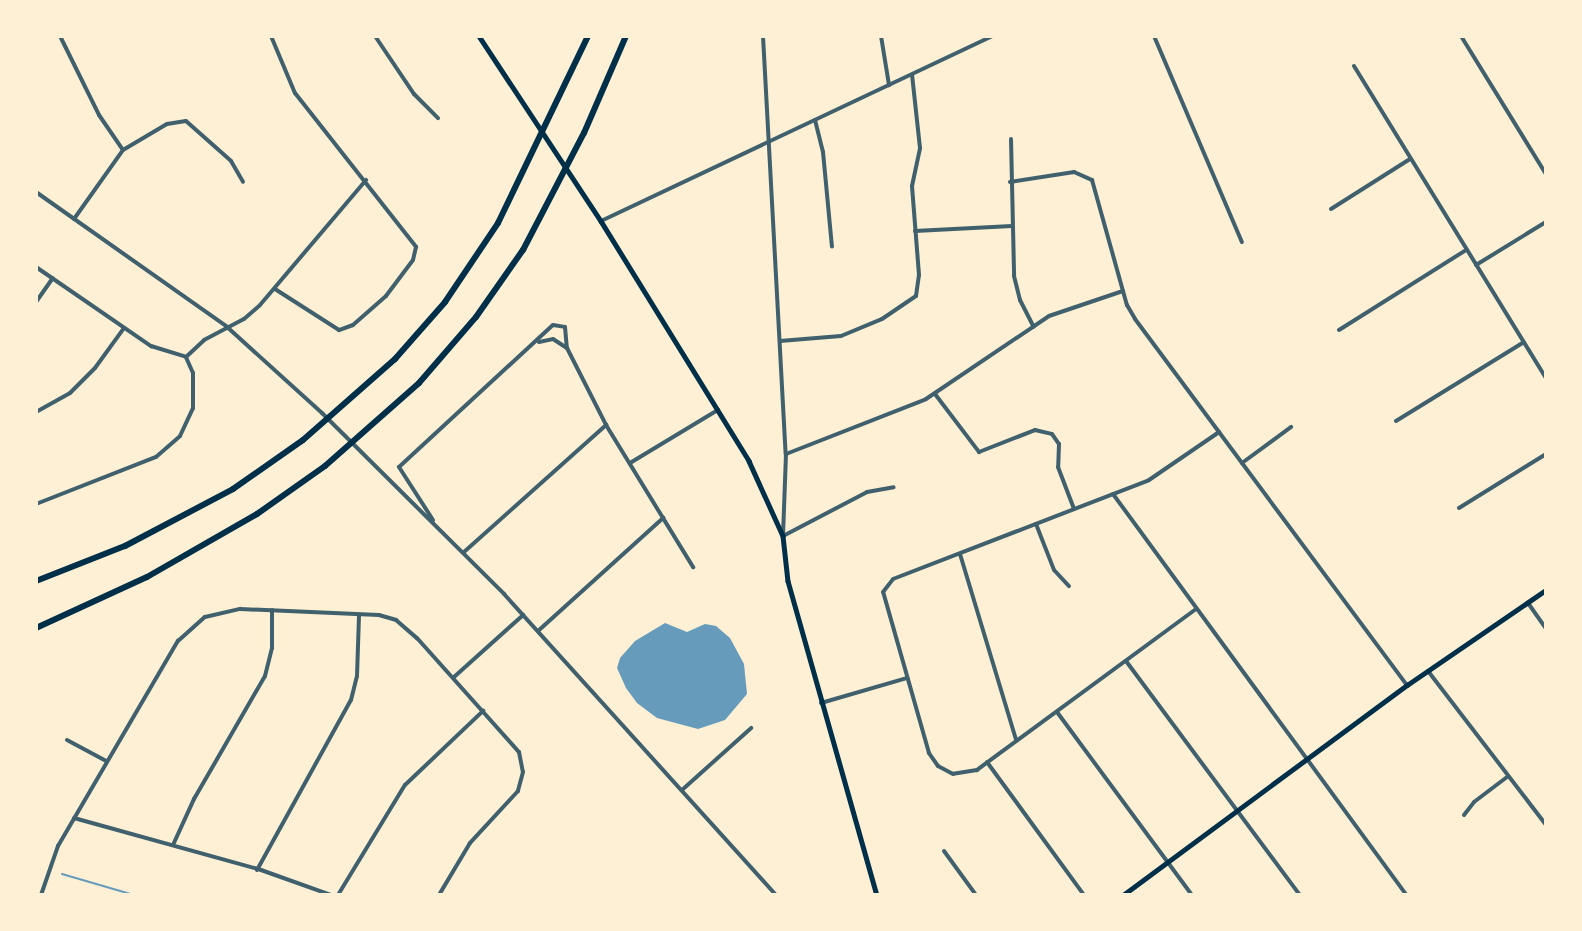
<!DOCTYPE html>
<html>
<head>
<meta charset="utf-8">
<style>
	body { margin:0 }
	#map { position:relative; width:1582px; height:931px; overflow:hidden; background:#fdf0d5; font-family:Rubik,sans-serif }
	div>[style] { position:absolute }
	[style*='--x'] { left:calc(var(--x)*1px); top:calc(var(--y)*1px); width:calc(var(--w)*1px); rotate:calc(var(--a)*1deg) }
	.water>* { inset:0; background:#669bbc }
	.stream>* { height:2px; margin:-1px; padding:0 1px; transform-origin:1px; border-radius:1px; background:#669bbc }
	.minor>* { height:4px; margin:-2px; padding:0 2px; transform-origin:2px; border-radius:2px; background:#3f606c }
	.secondary>* { height:4.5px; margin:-2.25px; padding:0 2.25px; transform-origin:2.25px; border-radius:2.25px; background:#003049 }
	.motorway>* { height:6px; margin:-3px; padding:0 3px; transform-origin:3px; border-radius:3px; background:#003049 }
	span { translate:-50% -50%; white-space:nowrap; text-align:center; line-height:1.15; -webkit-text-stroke:5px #fdf0d5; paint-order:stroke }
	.frame { position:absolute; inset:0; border:38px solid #fdf0d5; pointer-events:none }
</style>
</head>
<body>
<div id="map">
	<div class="water">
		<div style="clip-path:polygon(665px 623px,687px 632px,705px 624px,716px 626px,730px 638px,744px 664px,747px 694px,725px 720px,698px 729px,657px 718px,637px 703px,626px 688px,617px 668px,620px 658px,635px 641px)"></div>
	</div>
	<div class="stream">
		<div style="--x:62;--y:874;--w:75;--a:16.3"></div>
	</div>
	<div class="minor">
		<div style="--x:60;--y:36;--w:88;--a:63.7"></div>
		<div style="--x:99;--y:115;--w:42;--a:55.6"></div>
		<div style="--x:271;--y:36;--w:62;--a:67.2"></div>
		<div style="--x:295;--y:93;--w:196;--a:51.8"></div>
		<div style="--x:416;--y:247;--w:13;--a:103"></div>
		<div style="--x:413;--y:260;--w:45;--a:126.9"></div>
		<div style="--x:386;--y:296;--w:44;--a:138.7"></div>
		<div style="--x:353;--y:325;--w:15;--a:160"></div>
		<div style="--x:339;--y:330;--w:76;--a:-147.4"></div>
		<div style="--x:375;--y:36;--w:70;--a:56.1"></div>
		<div style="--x:414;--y:94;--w:34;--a:45"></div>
		<div style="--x:763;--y:36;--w:419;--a:86.9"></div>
		<div style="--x:786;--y:454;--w:82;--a:92.1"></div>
		<div style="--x:783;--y:536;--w:95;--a:-27.6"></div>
		<div style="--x:867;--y:492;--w:27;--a:-10"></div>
		<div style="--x:881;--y:36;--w:50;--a:80.7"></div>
		<div style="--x:1154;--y:36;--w:224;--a:66.9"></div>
		<div style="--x:1461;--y:36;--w:162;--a:58.4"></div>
		<div style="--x:1354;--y:66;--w:366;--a:58.4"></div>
		<div style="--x:815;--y:120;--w:33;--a:76"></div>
		<div style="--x:823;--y:152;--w:95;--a:84.6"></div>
		<div style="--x:1011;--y:139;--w:137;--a:88.7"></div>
		<div style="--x:1014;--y:276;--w:25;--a:76"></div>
		<div style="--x:1020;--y:300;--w:30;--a:63"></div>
		<div style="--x:1010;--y:182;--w:65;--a:-8.9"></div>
		<div style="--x:1074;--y:172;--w:20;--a:24"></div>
		<div style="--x:1092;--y:180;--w:130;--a:74.4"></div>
		<div style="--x:1127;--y:305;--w:16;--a:60"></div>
		<div style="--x:1135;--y:319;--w:456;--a:53.4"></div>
		<div style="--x:36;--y:192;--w:232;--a:35.2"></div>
		<div style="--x:226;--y:326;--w:130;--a:42.2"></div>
		<div style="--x:322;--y:413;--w:257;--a:44.8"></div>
		<div style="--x:504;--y:594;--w:406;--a:47.9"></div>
		<div style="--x:1331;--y:209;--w:93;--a:-32.3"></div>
		<div style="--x:74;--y:219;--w:85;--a:-54.6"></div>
		<div style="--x:123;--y:150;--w:51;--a:-30.6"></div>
		<div style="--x:167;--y:124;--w:19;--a:-9"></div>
		<div style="--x:186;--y:121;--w:60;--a:41.6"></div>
		<div style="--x:231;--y:161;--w:24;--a:60"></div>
		<div style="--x:601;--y:221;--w:433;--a:-25.3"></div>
		<div style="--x:915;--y:231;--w:97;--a:-3"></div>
		<div style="--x:1476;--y:265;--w:82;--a:-31.6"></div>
		<div style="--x:36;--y:267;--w:140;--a:34.5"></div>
		<div style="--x:151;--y:346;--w:37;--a:17"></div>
		<div style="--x:186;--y:357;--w:25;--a:-43"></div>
		<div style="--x:204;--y:340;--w:45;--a:-27.7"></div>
		<div style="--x:244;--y:319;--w:21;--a:-41"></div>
		<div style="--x:260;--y:305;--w:164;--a:-49.7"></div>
		<div style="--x:36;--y:302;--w:29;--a:-55"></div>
		<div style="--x:1339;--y:330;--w:150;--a:-32.2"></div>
		<div style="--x:780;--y:341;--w:61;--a:-4.7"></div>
		<div style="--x:841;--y:336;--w:44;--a:-22.5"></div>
		<div style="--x:882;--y:319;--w:41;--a:-34.1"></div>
		<div style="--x:916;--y:296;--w:21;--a:-82"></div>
		<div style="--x:919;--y:275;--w:89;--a:-94.5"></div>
		<div style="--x:912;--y:186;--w:39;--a:-78"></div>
		<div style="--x:920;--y:148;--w:74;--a:-96.2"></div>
		<div style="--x:539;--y:342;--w:14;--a:-12"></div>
		<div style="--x:553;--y:339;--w:17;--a:33"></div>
		<div style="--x:567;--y:348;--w:86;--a:63.1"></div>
		<div style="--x:606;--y:425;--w:167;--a:58.5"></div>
		<div style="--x:935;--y:394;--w:73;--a:52.8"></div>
		<div style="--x:979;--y:452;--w:60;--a:-21.4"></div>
		<div style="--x:1035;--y:430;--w:17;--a:13"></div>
		<div style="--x:1052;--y:434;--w:12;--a:55"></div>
		<div style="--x:1059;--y:444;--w:23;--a:92"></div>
		<div style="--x:1058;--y:467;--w:45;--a:69.1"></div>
		<div style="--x:36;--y:412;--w:39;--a:-29"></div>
		<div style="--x:70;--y:393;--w:35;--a:-45"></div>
		<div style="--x:95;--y:368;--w:49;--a:-54.1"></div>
		<div style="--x:1396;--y:421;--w:150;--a:-31.7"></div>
		<div style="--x:786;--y:454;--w:150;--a:-21.4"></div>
		<div style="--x:926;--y:399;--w:148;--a:-34"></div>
		<div style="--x:1049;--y:316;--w:78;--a:-18.7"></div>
		<div style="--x:630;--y:463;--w:103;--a:-31.1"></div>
		<div style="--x:1242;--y:463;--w:61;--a:-36.3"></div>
		<div style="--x:1113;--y:494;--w:497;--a:53.8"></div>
		<div style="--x:36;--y:504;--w:129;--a:-21.4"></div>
		<div style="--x:156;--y:457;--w:32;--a:-41"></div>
		<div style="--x:180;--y:436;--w:31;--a:-65"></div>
		<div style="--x:193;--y:408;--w:35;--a:-90"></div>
		<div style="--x:193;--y:373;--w:17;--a:-114"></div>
		<div style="--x:1459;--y:508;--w:102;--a:-31.8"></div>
		<div style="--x:433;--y:520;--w:63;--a:-122.7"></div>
		<div style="--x:399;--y:467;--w:209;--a:-42.7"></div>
		<div style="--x:553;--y:325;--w:12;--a:9"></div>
		<div style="--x:565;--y:327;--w:21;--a:85"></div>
		<div style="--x:1036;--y:524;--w:49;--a:68.6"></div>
		<div style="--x:1054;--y:570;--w:22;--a:47"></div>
		<div style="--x:464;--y:552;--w:191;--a:-41.8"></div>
		<div style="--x:960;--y:554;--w:194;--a:73.2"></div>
		<div style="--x:1528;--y:603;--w:32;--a:55"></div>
		<div style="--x:1196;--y:609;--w:272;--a:143.7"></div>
		<div style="--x:977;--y:770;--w:24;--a:171"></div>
		<div style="--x:953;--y:774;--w:17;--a:-152"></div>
		<div style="--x:938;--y:766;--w:16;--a:-125"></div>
		<div style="--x:929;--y:753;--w:167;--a:-105.9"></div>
		<div style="--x:883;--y:592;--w:16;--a:-52"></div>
		<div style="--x:893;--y:579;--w:274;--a:-21.1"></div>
		<div style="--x:1149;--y:480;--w:85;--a:-34.4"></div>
		<div style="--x:538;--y:631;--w:169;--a:-42.1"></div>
		<div style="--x:1126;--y:661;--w:292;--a:53.4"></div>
		<div style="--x:1428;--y:671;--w:194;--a:52.5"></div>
		<div style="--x:454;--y:677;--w:93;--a:-41.9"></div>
		<div style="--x:821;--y:703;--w:90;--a:-16.2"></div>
		<div style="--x:1057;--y:712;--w:227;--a:53.6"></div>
		<div style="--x:67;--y:740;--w:44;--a:28.3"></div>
		<div style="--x:987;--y:762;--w:165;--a:53.9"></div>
		<div style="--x:682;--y:790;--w:93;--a:-41.9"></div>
		<div style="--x:1464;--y:815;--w:16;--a:-52"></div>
		<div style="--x:1474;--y:802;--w:41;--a:-37.1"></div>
		<div style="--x:74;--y:818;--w:194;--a:15.5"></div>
		<div style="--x:261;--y:870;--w:74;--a:19.7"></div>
		<div style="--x:173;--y:845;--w:51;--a:-65.5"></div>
		<div style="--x:194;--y:799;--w:142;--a:-60"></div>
		<div style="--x:265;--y:676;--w:29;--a:-76"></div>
		<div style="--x:272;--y:648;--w:38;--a:-90"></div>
		<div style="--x:944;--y:851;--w:54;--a:54"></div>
		<div style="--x:257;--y:870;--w:194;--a:-61.1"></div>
		<div style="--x:351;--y:700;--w:25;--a:-76"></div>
		<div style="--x:357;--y:676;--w:61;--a:-88.1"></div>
		<div style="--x:41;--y:895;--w:52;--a:-70.9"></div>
		<div style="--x:58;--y:846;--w:238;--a:-59.7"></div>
		<div style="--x:178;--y:641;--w:36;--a:-42"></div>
		<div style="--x:205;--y:617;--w:36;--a:-13"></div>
		<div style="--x:240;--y:609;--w:139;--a:2.5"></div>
		<div style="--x:379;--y:615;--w:18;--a:16"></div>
		<div style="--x:396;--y:620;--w:28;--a:41"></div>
		<div style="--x:417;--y:638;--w:153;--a:48.2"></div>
		<div style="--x:519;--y:752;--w:20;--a:79"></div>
		<div style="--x:523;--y:772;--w:20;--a:105"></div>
		<div style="--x:518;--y:791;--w:71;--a:132.7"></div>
		<div style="--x:470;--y:843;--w:61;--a:120.8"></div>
		<div style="--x:338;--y:895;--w:129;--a:-58.7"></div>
		<div style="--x:405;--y:785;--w:108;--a:-43.5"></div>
	</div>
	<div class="secondary">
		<div style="--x:479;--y:36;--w:222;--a:56.6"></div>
		<div style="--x:601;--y:221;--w:282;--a:58.3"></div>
		<div style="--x:749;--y:461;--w:82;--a:65.6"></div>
		<div style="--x:783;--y:536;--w:45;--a:83.7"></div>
		<div style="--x:788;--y:581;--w:326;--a:74.2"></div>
		<div style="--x:1123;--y:895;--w:353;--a:-36.5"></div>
		<div style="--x:1407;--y:685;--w:168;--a:-34.4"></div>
	</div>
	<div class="motorway">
		<div style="--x:36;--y:581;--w:96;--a:-21.5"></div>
		<div style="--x:125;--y:546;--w:122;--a:-27.8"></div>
		<div style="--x:233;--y:489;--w:85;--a:-35"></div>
		<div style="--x:303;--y:440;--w:123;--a:-41.4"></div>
		<div style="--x:395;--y:359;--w:76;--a:-48.7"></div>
		<div style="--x:445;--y:302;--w:95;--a:-56.1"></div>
		<div style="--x:498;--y:223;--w:208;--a:-64.3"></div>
		<div style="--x:36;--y:628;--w:122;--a:-24.7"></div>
		<div style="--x:147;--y:577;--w:127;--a:-29.8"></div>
		<div style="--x:257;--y:514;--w:83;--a:-35.2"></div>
		<div style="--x:325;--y:466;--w:125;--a:-41.4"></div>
		<div style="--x:419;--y:383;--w:87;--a:-49.2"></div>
		<div style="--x:476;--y:317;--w:82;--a:-55"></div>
		<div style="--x:523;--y:250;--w:132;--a:-62.5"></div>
		<div style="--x:584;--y:133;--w:106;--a:-66.6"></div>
	</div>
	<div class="frame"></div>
</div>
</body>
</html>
